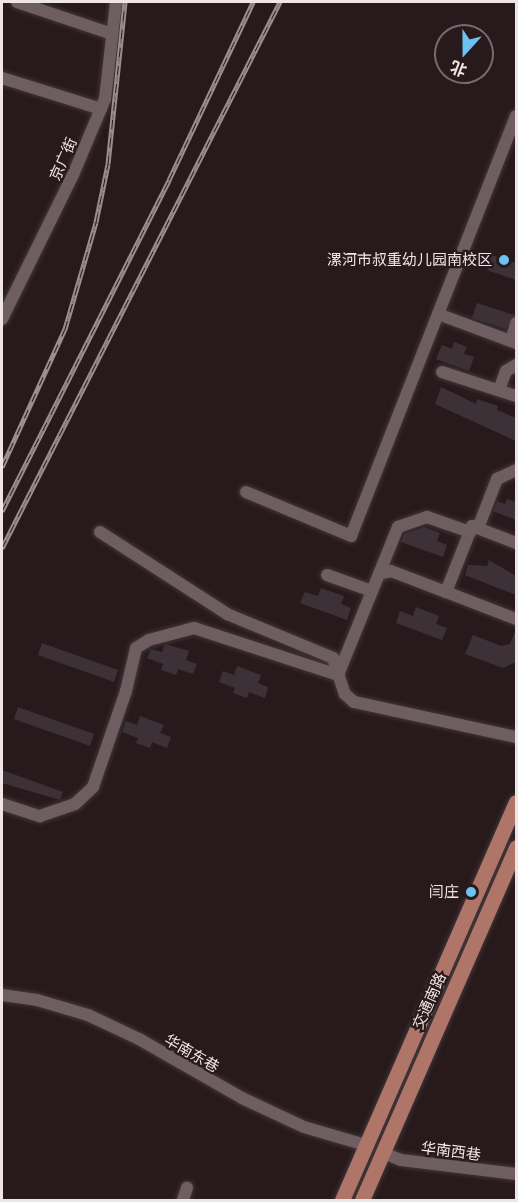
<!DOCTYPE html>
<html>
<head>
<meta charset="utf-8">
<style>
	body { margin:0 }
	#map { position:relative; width:518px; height:1202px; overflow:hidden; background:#281a1c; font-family:"PT Sans","Noto Sans SC",sans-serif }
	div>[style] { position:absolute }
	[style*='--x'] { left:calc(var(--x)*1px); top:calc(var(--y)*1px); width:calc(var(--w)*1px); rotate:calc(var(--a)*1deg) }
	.building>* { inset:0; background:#3d3138 }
	.roads { filter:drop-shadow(0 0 2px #413638) drop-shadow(0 0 2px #413638) }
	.minor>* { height:12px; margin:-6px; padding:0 6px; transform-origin:6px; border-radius:6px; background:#6f5e61 }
	.major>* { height:15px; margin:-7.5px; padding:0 7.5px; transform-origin:7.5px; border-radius:7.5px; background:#af7569 }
	.rail>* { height:5px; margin-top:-2.5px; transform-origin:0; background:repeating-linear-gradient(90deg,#281a1c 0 9px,#9a8e8f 0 18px); box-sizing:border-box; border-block:2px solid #9a8e8f }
	.dots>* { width:16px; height:16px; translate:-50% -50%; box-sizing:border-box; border:3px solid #281a1c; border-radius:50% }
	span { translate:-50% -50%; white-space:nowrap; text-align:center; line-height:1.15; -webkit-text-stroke:4.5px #281a1c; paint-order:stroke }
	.street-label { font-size:15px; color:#efe5e6 }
	.poi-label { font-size:15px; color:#efe5e6 }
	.right { translate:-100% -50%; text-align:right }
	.frame { position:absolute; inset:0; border:3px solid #efe5e6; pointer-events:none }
	.north { position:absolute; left:434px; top:24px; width:60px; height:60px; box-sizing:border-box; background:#281a1c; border:2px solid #786b6d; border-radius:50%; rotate:201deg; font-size:16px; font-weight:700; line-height:24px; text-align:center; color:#efe5e6 }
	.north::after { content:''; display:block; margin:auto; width:21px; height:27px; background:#6ec2f3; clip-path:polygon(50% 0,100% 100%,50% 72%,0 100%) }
</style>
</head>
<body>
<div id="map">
	<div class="building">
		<div style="clip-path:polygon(492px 255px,516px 263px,516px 280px,487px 270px)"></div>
		<div style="clip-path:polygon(477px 303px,514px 315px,506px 329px,472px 318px)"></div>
		<div style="clip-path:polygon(454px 342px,467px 347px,464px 354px,474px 357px,469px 371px,436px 359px,442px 345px,452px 349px)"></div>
		<div style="clip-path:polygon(441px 387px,476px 404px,477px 399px,498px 406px,497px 410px,516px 418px,516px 441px,435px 404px)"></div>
		<div style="clip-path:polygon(507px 499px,516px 502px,516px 520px,493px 511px,497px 501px,505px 504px)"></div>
		<div style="clip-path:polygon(424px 527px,440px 533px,437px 541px,447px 545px,443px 557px,401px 542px,404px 534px)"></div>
		<div style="clip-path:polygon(489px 560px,516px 576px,516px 595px,465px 575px,468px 565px,487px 566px)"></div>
		<div style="clip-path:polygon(321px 588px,344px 596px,341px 604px,351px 608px,347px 620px,300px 603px,305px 592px,318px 596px)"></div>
		<div style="clip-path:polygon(416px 607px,439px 616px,436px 624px,447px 628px,442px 640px,396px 623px,400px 611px,413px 616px)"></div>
		<div style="clip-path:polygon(516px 629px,516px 662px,503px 668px,465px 654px,473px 635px,501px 646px,510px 644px)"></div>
		<div style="clip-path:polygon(42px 643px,118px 670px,114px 682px,38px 655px)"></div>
		<div style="clip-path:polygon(165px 644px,189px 651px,186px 660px,197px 664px,193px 674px,178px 669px,176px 675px,161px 670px,163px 664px,147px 658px,151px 649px,162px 652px)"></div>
		<div style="clip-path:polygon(237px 666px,261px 675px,258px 683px,268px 687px,265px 698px,249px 692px,247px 698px,233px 693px,235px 688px,219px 682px,223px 671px,234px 675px)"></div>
		<div style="clip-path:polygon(18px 707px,94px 734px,90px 746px,14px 719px)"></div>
		<div style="clip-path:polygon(140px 716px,164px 725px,160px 733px,171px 737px,167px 748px,152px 742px,150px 748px,136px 743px,138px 738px,122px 732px,126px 721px,137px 725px)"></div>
		<div style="clip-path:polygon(2px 770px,63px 792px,60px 800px,2px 783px)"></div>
	</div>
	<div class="roads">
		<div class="minor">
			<div style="--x:17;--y:2;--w:100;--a:18.6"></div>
			<div style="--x:2;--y:78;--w:104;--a:17.4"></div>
			<div style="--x:516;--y:116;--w:213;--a:111.5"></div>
			<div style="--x:438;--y:314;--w:83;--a:20.4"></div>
			<div style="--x:2;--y:319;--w:161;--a:-63.8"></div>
			<div style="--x:73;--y:175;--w:82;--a:-67.2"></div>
			<div style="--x:105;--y:99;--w:98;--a:-83.5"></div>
			<div style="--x:511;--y:341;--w:19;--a:-74"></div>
			<div style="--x:442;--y:372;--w:78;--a:18"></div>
			<div style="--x:499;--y:390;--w:20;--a:-70"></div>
			<div style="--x:506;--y:371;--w:12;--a:-31"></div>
			<div style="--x:246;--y:492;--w:114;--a:22.7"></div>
			<div style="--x:351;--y:536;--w:238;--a:-68.6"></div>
			<div style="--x:478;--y:528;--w:53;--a:-68.8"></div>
			<div style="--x:497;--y:479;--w:21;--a:-25"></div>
			<div style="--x:100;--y:532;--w:151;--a:32.8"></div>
			<div style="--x:227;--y:614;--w:115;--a:22.5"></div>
			<div style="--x:333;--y:658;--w:38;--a:72"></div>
			<div style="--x:345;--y:694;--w:12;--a:42"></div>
			<div style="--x:354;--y:702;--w:166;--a:12.2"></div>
			<div style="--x:379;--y:574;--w:51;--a:-68"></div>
			<div style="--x:398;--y:527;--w:31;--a:-19"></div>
			<div style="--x:427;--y:517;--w:46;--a:19.2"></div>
			<div style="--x:327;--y:575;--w:48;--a:19.6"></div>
			<div style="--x:446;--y:592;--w:75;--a:21.1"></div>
			<div style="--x:2;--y:804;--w:40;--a:18"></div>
			<div style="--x:40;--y:816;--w:37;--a:-19"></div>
			<div style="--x:75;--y:804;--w:25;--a:-43"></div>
			<div style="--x:93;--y:787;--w:102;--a:-71"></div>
			<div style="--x:126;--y:691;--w:44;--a:-76.9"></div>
			<div style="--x:136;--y:648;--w:15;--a:-32"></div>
			<div style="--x:149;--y:640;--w:47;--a:-14.9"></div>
			<div style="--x:194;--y:628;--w:151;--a:18.1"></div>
			<div style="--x:338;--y:675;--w:109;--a:-67.9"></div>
			<div style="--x:379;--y:574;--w:12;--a:-14"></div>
			<div style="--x:391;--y:571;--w:59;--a:20.9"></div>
			<div style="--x:446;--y:592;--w:71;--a:-68.5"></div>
			<div style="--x:472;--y:526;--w:47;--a:21.1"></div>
			<div style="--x:2;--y:995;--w:35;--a:8"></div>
			<div style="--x:37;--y:1000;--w:53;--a:16.4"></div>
			<div style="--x:88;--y:1015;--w:56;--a:25.2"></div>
			<div style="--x:139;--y:1039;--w:119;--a:29.8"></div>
			<div style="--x:242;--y:1098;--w:68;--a:25.1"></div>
			<div style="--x:304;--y:1127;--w:64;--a:16.4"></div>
			<div style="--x:383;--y:1153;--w:19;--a:21"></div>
			<div style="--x:401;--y:1160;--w:116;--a:6.9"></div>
			<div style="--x:183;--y:1200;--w:13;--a:-72"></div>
		</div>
		<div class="major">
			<div style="--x:342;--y:1200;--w:434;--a:-66.4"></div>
			<div style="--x:362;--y:1200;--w:385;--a:-66.4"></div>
		</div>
	</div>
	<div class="rail">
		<div style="--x:2;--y:467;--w:152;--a:-65.5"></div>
		<div style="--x:65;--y:329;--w:111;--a:-73.8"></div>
		<div style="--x:96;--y:222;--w:59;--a:-78.3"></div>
		<div style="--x:108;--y:164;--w:163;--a:-84"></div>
		<div style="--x:2;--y:511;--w:371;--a:-63.2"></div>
		<div style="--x:169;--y:180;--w:197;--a:-64.7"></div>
		<div style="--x:2;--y:548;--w:613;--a:-63.02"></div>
	</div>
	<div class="dots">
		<div style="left:504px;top:260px;background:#6ec2f3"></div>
		<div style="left:471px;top:892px;background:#6ec2f3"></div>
	</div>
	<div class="street-label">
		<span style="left:63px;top:159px;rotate:-66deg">京广街</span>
		<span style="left:429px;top:1001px;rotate:-66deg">交通南路</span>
		<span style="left:192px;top:1053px;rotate:30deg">华南东巷</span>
		<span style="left:451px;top:1151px;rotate:7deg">华南西巷</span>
	</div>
	<div class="poi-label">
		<span class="right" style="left:492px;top:260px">漯河市叔重幼儿园南校区</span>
		<span class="right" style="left:459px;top:892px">闫庄</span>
	</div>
	<div class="frame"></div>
	<div class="north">北</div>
</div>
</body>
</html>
